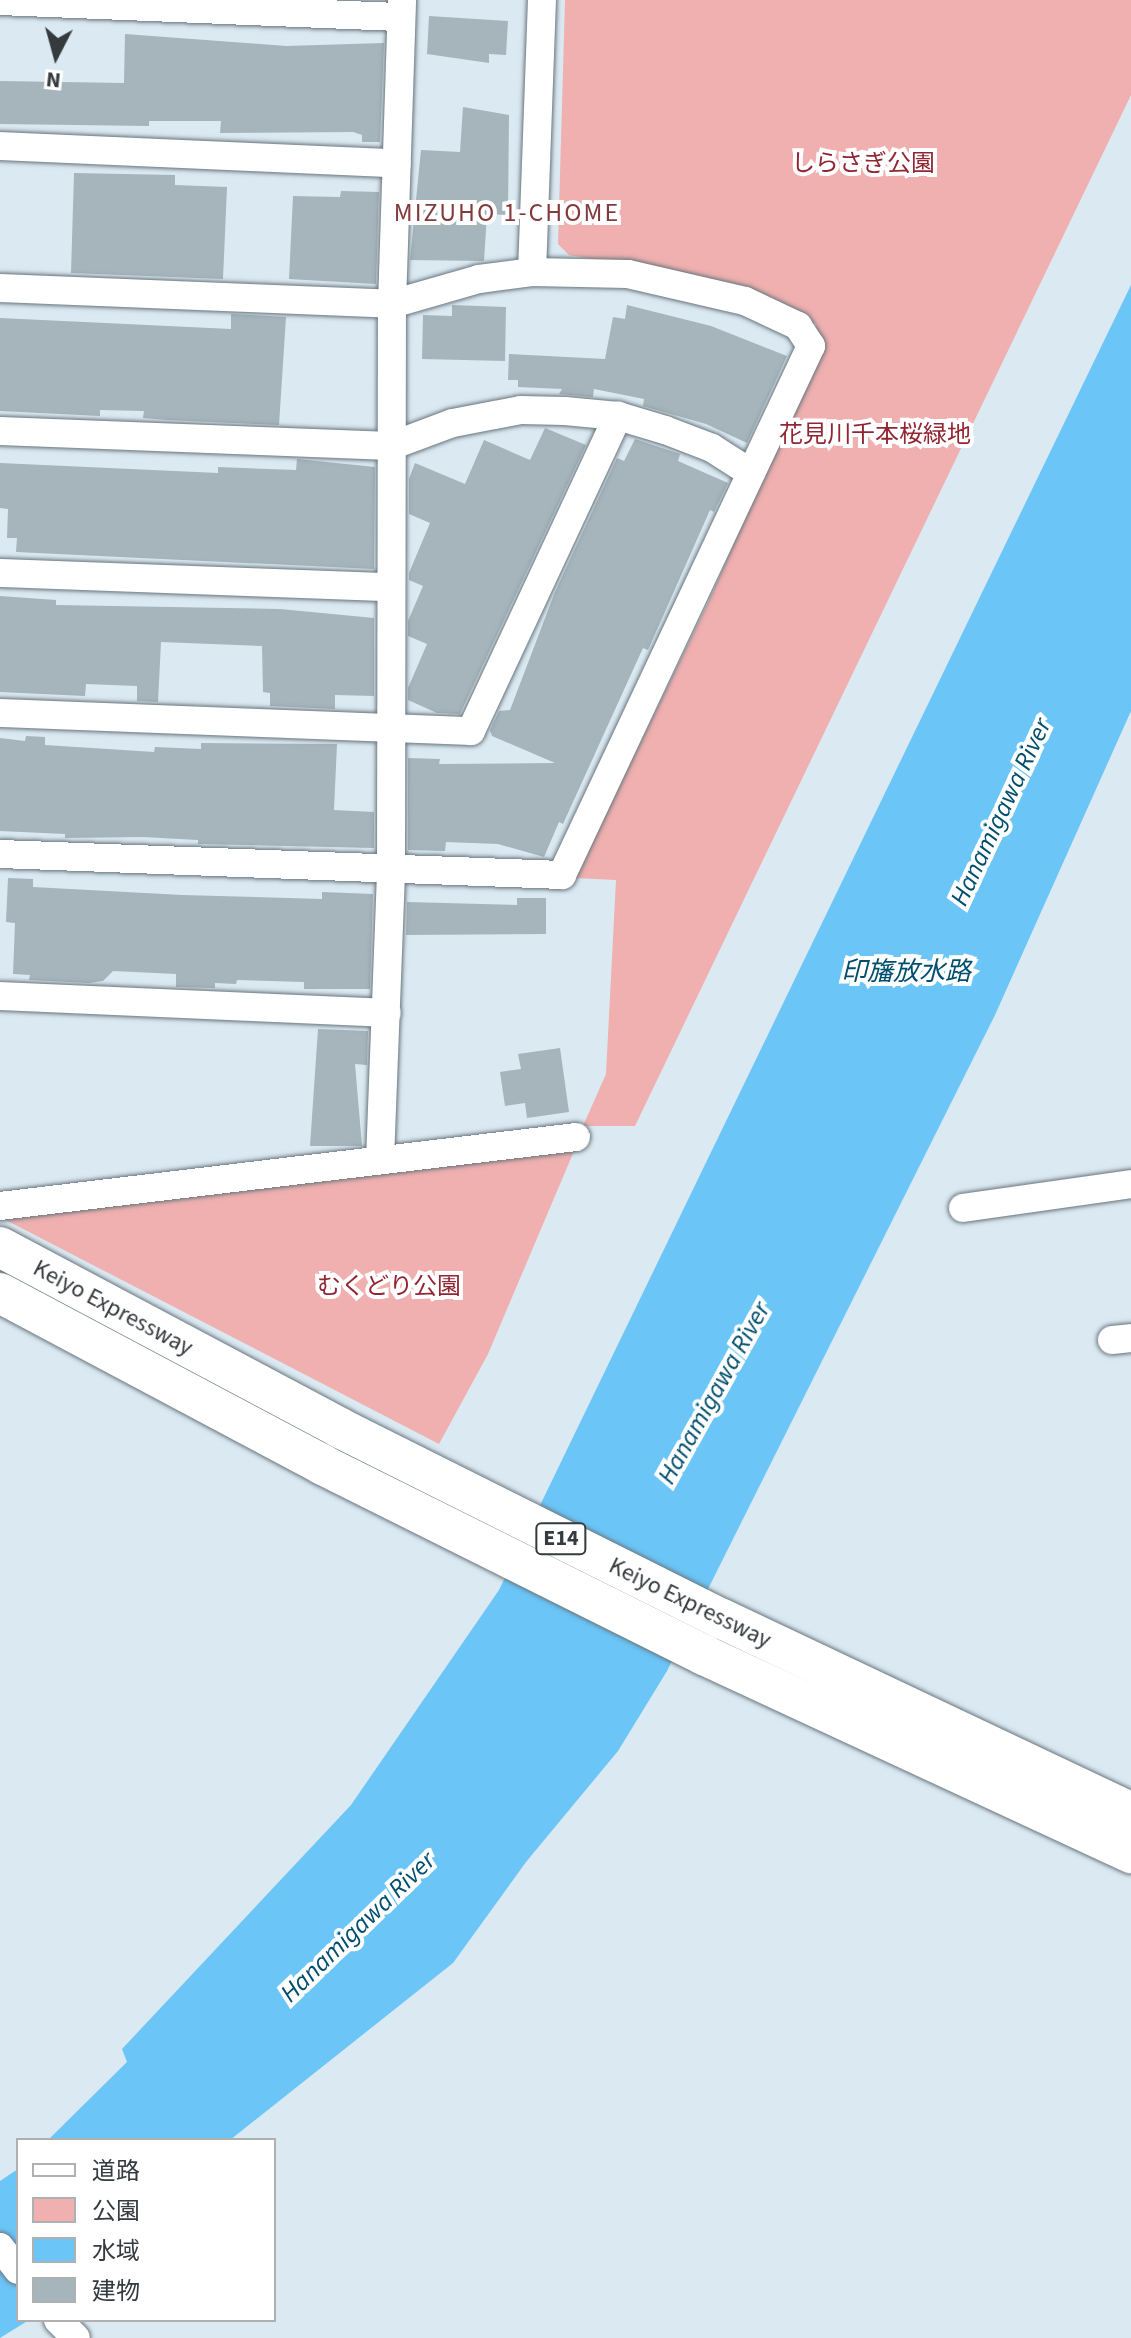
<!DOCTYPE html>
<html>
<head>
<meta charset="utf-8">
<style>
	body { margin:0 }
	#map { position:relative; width:1131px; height:2338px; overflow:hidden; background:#dbe9f2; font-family:"Source Sans 3","Noto Sans JP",sans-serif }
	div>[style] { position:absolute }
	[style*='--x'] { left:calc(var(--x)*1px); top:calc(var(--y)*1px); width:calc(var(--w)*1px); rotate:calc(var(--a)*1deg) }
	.green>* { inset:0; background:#efb0af }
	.water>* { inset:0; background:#6bc5f7 }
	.building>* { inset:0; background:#a6b4bc }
	.roads { filter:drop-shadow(0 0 2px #69757d) drop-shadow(0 0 2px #69757d) }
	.minor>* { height:28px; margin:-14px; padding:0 14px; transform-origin:14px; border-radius:14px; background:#fff }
	.highway>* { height:40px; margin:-20px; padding:0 20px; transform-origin:20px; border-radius:20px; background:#fff }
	span { translate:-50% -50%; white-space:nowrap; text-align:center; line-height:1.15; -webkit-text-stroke:8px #fff; paint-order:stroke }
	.shield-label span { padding:2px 6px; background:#fff; border:2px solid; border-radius:6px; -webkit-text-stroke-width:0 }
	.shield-label { font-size:22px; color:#343a3d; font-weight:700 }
	.park-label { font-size:24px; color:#912632 }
	.street-label { font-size:24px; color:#343a3d }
	.neighbourhood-label { font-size:26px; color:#833a3d; letter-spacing:2px }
	.water-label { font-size:26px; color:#004e6e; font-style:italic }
	.legend { position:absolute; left:16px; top:2138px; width:260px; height:184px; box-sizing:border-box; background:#fff; border:2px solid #aeb0b1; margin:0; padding:10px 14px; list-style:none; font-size:24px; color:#343a3d }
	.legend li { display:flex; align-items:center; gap:16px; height:40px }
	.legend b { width:40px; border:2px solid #aeb0b1 }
	.north { position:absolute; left:16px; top:16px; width:80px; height:80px; -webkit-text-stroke:6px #fff; paint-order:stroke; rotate:186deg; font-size:22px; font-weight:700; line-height:32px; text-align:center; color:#343a3d }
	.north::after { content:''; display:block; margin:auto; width:28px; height:36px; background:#343a3d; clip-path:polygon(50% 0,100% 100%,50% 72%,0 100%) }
</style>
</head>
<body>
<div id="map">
	<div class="green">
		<div style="clip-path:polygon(565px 0,1131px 0,1131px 95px,635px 1126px,583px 1126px,606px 1074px,616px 880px,575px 878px,706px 607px,818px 354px,816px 324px,733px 284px,569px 255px,558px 244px)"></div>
		<div style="clip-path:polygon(574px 1151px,488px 1354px,439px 1444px,0 1217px)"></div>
	</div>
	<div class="water">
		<div style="clip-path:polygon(1131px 285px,1131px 711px,995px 1015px,667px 1671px,618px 1751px,526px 1862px,453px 1963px,230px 2140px,48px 2140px,127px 2062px,122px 2049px,351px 1805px,499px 1590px)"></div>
		<div style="clip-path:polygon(18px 2169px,18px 2320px,29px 2320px,0 2338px,0 2181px)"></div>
	</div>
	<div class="building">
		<div style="clip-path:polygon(429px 16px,508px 21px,506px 55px,489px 54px,489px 63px,427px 54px)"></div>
		<div style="clip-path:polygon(125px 34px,286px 46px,384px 43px,380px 142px,362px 142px,362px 135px,353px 132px,220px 133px,221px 121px,149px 121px,149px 126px,0 124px,0 81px,124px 83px)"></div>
		<div style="clip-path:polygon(463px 107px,509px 115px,508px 215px,487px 214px,484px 261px,410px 260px,421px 150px,460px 152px)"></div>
		<div style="clip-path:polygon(74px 173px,175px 175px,175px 185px,227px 187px,223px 279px,71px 273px)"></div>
		<div style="clip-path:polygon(341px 191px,379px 192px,376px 284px,289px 279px,293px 196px,340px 197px)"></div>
		<div style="clip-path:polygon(452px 305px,506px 307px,505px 361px,422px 359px,423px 315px,452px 316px)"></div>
		<div style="clip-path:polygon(627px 305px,711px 326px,787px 356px,747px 443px,706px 424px,643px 406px,644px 399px,594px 389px,593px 397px,559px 394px,562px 389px,518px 387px,518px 380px,508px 380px,509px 354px,605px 359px,613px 317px,625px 319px)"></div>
		<div style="clip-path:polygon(231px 314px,286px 317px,279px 425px,167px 420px,143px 418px,144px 411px,100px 410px,100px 416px,0 411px,0 318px,231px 329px)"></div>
		<div style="clip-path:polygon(545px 428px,586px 445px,460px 714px,437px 713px,408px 700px,408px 688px,427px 644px,408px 636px,408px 621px,423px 586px,409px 580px,409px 573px,430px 523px,409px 514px,409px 479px,415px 463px,465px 484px,484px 440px,530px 460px)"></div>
		<div style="clip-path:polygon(635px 439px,680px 454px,678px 461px,728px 483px,714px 512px,710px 510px,648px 650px,643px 648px,563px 824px,559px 822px,544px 857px,498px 844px,446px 842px,445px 851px,408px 850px,408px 758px,440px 759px,439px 764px,555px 763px,492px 736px,490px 730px,499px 711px,510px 710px,555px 592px,617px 458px,624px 461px)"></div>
		<div style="clip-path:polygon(297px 459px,375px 467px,374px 569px,16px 552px,17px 538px,7px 538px,8px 509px,0 508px,0 463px,218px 473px,218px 467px,296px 470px)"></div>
		<div style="clip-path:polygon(0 596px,56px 600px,56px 605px,280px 609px,374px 618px,374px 696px,335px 695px,335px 709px,270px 706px,270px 693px,263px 692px,262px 646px,161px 642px,158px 702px,137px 701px,137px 686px,86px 684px,85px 696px,0 692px)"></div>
		<div style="clip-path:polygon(26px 736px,45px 737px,45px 745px,154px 752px,155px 747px,201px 749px,201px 743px,337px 744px,334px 810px,374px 812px,374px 848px,198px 844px,198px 840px,143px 837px,65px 838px,65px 834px,0 831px,0 738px,25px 741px)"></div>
		<div style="clip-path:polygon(8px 878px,33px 879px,33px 887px,182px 895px,322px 899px,322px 892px,373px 894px,370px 989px,304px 989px,304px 982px,237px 980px,236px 984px,215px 983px,215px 988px,176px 987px,176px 974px,113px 971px,103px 981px,89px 983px,29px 980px,30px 975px,13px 974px,15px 923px,6px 922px)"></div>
		<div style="clip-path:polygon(517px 898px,546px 898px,546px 934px,406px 935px,407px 902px,517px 905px)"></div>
		<div style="clip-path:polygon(318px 1029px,368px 1031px,367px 1065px,355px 1064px,362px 1146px,310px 1146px)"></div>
		<div style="clip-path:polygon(560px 1048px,569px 1112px,527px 1118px,525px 1103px,505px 1106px,500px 1072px,521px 1069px,518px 1054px)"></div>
	</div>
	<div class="roads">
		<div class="minor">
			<div style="--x:0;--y:1;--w:401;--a:2.3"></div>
			<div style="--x:0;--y:146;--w:397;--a:2.5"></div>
			<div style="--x:532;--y:272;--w:272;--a:-87.9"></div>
			<div style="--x:0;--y:288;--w:392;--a:2.3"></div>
			<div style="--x:392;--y:304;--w:91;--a:-16"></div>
			<div style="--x:479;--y:279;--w:53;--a:-7.5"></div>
			<div style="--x:532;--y:272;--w:96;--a:1.2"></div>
			<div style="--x:628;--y:274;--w:120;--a:13"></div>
			<div style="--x:745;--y:301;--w:59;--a:25.3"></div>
			<div style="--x:798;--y:326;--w:24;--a:57"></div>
			<div style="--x:811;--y:346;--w:585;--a:115.21"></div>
			<div style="--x:562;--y:875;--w:562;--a:-177.86"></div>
			<div style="--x:0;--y:431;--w:391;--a:2.2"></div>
			<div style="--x:391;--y:446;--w:66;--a:-20.4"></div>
			<div style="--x:453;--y:423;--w:69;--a:-10.8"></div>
			<div style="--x:521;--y:410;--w:44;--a:1.3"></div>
			<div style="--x:565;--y:411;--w:53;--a:5.4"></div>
			<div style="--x:618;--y:416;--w:49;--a:16.6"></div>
			<div style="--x:665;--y:430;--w:50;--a:21"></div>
			<div style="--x:712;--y:448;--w:46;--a:32.7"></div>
			<div style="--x:0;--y:573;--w:390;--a:2.1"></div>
			<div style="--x:0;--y:713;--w:471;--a:2.2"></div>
			<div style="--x:471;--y:731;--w:348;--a:-65"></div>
			<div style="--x:0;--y:996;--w:387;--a:2.5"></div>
			<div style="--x:380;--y:1160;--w:289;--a:-87.8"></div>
			<div style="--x:391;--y:871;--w:567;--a:-89.9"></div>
			<div style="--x:392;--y:304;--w:304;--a:-88.1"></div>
			<div style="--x:0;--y:1206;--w:580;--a:-6.83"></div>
			<div style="--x:963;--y:1208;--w:170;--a:-8.1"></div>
			<div style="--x:1112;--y:1340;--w:19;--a:-6"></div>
			<div style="--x:0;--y:2247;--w:29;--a:52"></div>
			<div style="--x:58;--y:2320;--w:25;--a:45"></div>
		</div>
		<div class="highway">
			<div style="--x:0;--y:1247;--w:385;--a:28"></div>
			<div style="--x:340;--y:1428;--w:427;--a:26.6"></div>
			<div style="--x:722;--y:1619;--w:452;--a:25.3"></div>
			<div style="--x:0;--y:1293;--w:366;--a:28"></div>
			<div style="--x:323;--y:1465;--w:426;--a:26.5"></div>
			<div style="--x:704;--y:1655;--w:471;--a:24.9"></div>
		</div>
	</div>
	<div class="shield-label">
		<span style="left:561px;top:1539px">E14</span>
	</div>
	<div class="park-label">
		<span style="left:863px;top:164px">しらさぎ公園</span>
		<span style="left:875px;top:435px">花見川千本桜緑地</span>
		<span style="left:389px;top:1287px">むくどり公園</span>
	</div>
	<div class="street-label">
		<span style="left:113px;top:1308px;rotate:28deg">Keiyo Expressway</span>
		<span style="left:690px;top:1603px;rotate:26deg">Keiyo Expressway</span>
	</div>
	<div class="neighbourhood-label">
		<span style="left:507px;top:213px">MIZUHO 1-CHOME</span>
	</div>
	<div class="water-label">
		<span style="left:1001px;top:812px;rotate:-65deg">Hanamigawa River</span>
		<span style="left:906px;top:972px">印旛放水路</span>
		<span style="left:714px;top:1393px;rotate:-61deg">Hanamigawa River</span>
		<span style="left:358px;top:1927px;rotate:-44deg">Hanamigawa River</span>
	</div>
	<ul class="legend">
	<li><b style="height:10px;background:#fff"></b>道路</li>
	<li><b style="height:22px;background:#efb0af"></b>公園</li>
	<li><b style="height:22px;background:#6bc5f7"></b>水域</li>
	<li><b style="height:22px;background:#a6b4bc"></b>建物</li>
	</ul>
	<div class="north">N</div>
</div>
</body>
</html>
